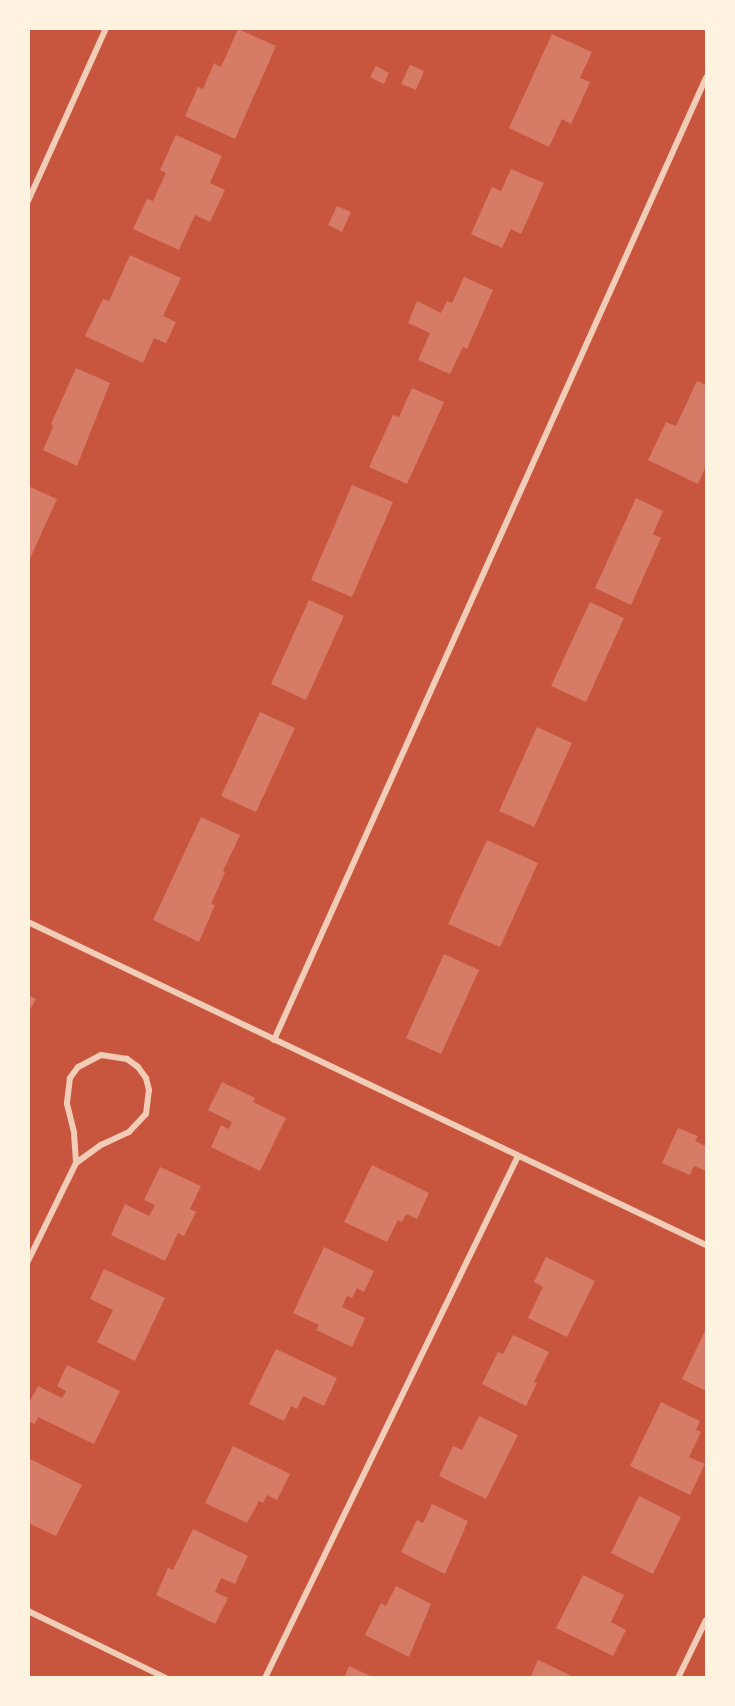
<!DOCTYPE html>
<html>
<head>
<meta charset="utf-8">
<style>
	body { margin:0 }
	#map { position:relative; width:735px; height:1706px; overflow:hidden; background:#c8553d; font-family:"Source Serif 4",serif }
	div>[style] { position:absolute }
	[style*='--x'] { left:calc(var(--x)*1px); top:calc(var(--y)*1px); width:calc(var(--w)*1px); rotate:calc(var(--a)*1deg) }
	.building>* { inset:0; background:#d67c66 }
	.minor>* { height:6px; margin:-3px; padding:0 3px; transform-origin:3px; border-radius:3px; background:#f1ccb7 }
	span { translate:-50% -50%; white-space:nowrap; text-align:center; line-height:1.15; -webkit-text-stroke:6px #fff3e0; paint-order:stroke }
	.frame { position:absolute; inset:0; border:30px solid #fff3e0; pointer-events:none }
</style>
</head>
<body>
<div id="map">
	<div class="building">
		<div style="clip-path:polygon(238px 29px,276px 46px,235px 139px,185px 116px,198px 87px,203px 89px,214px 63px,221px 67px)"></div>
		<div style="clip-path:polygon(552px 34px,592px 52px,580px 78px,590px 82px,571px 124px,562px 119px,549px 147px,509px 128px)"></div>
		<div style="clip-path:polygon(410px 65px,424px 71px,416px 90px,401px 84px)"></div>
		<div style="clip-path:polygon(376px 66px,389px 73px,384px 84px,370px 77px)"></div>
		<div style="clip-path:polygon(176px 135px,222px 156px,210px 183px,225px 190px,210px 222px,195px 215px,179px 250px,133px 229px,147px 199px,153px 201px,166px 173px,160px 170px)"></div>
		<div style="clip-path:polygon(511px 169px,544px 183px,521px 234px,511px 229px,502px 248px,471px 234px,492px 187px,501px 191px)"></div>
		<div style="clip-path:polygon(337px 206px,351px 212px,342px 232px,328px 225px)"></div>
		<div style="clip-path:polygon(130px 255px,181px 278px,163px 316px,176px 322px,166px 343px,154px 338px,143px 363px,85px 336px,103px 299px,109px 301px)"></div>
		<div style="clip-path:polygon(464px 277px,493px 290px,467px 349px,463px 347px,450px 374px,418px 360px,430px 333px,408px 323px,417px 301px,441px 313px,447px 301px,452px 303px)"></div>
		<div style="clip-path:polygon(76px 368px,110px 383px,77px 466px,43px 450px,53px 427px,51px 424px)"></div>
		<div style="clip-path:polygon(697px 381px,706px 385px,706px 466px,698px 484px,648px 460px,666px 422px,676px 426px)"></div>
		<div style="clip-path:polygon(412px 388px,444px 402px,407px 484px,369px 467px,393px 415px,399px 417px)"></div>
		<div style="clip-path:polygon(352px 485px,393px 502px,352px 597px,311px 580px)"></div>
		<div style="clip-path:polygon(28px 486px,57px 499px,28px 563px)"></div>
		<div style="clip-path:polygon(636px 498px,663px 511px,653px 534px,661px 538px,631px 605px,595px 588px)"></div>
		<div style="clip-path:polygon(309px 600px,344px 616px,306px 700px,271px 684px)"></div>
		<div style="clip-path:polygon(590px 602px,624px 618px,586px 702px,551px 686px)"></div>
		<div style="clip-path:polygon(260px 712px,295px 728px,256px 812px,221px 796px)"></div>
		<div style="clip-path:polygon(537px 727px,572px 743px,534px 827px,499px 811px)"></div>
		<div style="clip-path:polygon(201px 817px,240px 835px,223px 871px,225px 872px,211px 904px,215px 905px,199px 942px,153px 920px)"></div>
		<div style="clip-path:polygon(487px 840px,538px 863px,500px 947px,448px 924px)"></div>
		<div style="clip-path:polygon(444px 954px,479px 970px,441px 1054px,406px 1038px)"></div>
		<div style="clip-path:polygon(28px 995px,36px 999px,28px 1013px)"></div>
		<div style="clip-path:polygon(222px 1082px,255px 1098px,253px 1102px,286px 1118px,260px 1171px,211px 1147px,221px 1125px,229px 1129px,232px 1122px,208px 1110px)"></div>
		<div style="clip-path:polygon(678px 1128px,698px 1136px,695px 1141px,706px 1146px,706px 1171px,694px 1166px,690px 1175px,662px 1163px)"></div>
		<div style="clip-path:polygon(372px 1165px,429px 1193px,417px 1219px,406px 1214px,402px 1222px,398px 1220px,387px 1242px,344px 1222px)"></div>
		<div style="clip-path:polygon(160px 1167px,201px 1186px,190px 1209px,196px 1212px,184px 1236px,178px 1233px,165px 1261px,111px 1235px,125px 1204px,149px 1216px,155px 1205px,144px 1200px)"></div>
		<div style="clip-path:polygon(324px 1247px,374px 1271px,364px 1292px,357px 1288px,352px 1298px,347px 1296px,342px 1307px,365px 1318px,352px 1347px,316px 1330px,319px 1325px,293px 1313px)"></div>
		<div style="clip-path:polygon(546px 1257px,595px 1281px,567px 1337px,528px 1318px,543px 1287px,534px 1282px)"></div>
		<div style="clip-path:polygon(104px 1269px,165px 1298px,135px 1361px,97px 1342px,113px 1310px,90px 1299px)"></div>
		<div style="clip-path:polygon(706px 1329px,706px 1391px,682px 1379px)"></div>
		<div style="clip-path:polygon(513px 1335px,549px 1352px,534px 1382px,537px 1383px,526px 1406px,482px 1384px,498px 1352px,503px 1354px)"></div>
		<div style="clip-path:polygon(276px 1349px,337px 1378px,324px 1406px,303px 1396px,297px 1409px,291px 1406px,284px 1421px,249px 1404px)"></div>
		<div style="clip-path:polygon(67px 1365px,120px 1391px,94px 1444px,38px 1417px,35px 1424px,28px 1421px,28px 1405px,38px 1386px,62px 1398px,66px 1391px,57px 1386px)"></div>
		<div style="clip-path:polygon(661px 1402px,700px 1421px,696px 1430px,701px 1432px,689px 1457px,705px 1464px,690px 1495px,630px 1466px)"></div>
		<div style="clip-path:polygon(479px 1416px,518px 1435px,486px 1499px,439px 1476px,453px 1446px,462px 1450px)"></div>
		<div style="clip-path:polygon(233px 1446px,290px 1474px,277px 1500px,267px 1495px,263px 1503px,259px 1501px,247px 1523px,205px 1503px)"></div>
		<div style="clip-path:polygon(30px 1459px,82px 1485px,56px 1536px,28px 1523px)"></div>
		<div style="clip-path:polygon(639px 1496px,681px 1517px,653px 1574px,611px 1553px)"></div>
		<div style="clip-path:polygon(432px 1504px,468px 1521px,445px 1574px,401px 1552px,417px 1520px,423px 1523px)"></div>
		<div style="clip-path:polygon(193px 1529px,248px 1556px,235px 1584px,221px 1578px,215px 1592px,228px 1598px,215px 1624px,156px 1595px,168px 1568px,173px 1570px)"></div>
		<div style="clip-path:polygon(583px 1575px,624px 1595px,611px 1622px,626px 1630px,613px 1656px,556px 1628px)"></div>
		<div style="clip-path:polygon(396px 1586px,431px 1604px,409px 1657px,365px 1635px,381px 1603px,386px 1606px)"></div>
		<div style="clip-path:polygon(538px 1660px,576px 1678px,530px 1678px)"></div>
		<div style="clip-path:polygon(349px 1666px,375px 1678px,344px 1678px)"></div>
	</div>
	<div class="minor">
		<div style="--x:28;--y:201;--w:190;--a:-65.7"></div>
		<div style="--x:28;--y:922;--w:751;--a:25.47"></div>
		<div style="--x:274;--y:1040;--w:1055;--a:-65.82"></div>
		<div style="--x:28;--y:1261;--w:109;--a:-63.9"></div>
		<div style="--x:76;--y:1163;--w:31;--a:-36"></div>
		<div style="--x:101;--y:1145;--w:31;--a:-25"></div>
		<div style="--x:129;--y:1132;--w:25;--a:-47"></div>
		<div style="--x:146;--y:1114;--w:24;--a:-83"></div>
		<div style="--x:149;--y:1090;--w:12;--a:-104"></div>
		<div style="--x:146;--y:1078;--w:14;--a:-126"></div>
		<div style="--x:138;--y:1067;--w:14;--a:-144"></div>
		<div style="--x:127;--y:1059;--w:26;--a:-171"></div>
		<div style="--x:101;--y:1055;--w:26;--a:152"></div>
		<div style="--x:78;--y:1067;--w:14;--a:126"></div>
		<div style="--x:70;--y:1078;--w:26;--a:97"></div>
		<div style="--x:67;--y:1104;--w:30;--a:76"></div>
		<div style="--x:74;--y:1133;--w:30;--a:86"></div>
		<div style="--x:28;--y:1611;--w:153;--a:25.9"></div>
		<div style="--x:265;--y:1678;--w:580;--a:-64.14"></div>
		<div style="--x:678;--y:1678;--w:64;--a:-64.2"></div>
	</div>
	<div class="frame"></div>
</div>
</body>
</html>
